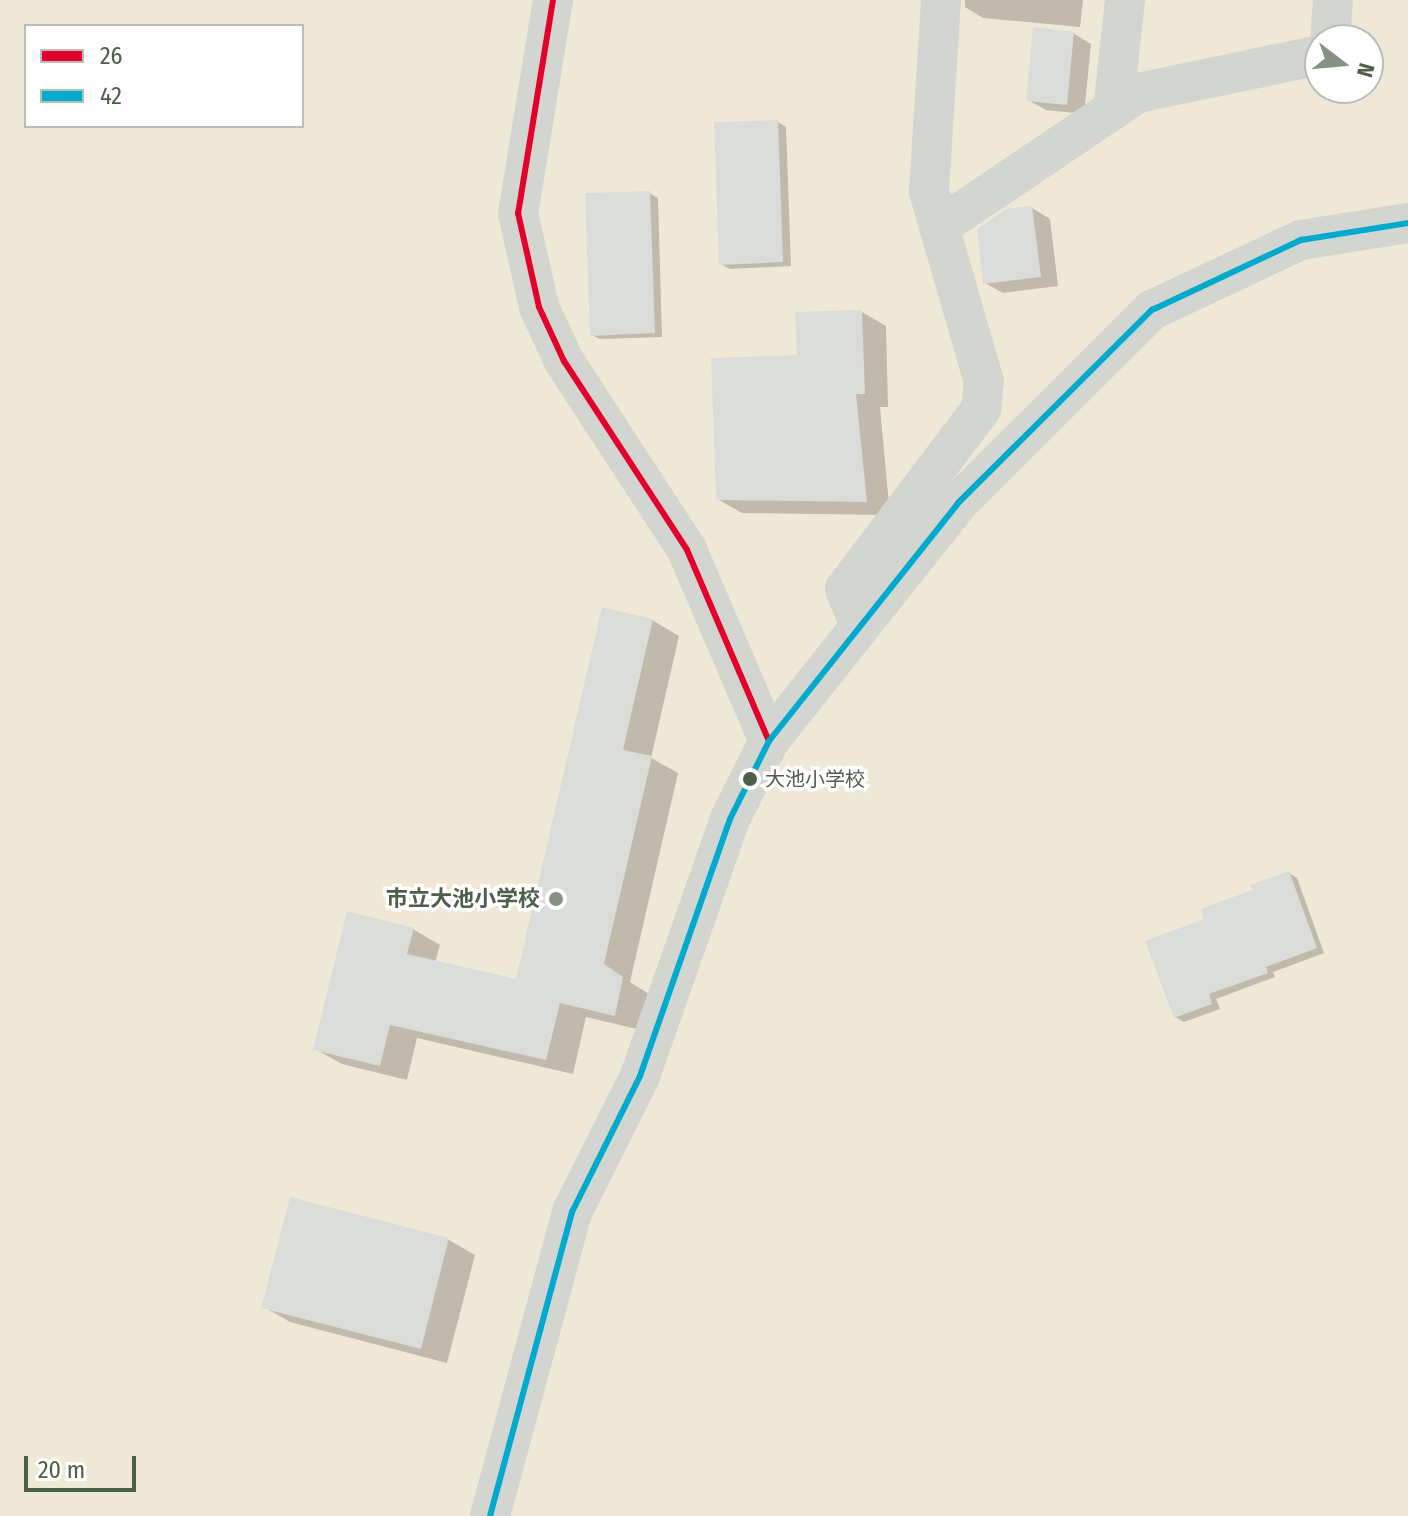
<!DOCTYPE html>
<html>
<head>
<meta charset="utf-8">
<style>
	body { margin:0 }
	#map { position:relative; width:1408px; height:1516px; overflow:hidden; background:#f2f2f2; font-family:"Fira Sans Condensed","Noto Sans JP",sans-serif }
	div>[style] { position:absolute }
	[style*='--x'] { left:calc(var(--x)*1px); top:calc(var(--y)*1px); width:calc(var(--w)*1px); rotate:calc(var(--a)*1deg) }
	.green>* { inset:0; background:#f0e8d7 }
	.shadow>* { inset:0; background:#0003 }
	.building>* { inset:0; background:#dadcd9 }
	.minor>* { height:40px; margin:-20px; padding:0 20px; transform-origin:20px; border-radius:20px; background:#d2d5d0 }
	.bus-1>* { height:6px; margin:-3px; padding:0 3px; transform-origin:3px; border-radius:3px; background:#e4002b }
	.bus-2>* { height:6px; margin:-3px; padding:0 3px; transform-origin:3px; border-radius:3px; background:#00a9ce }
	.dots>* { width:22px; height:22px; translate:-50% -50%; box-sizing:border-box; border:4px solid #fff; border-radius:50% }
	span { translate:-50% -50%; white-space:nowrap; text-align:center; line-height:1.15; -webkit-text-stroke:7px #fff; paint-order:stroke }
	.bus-label { font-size:20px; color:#4e5f49 }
	.left { translate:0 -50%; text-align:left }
	.poi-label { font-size:22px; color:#4e5f49; font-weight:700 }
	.right { translate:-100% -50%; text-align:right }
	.legend { position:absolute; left:24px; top:24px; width:280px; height:104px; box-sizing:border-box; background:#fff; border:2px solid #b8bfb6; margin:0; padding:10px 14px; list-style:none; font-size:24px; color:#4e5f49 }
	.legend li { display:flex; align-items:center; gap:16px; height:40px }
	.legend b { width:40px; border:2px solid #b8bfb6 }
	.north { position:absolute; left:1304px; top:24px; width:80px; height:80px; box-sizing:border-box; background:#fff; border:2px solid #b8bfb6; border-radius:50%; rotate:106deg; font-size:22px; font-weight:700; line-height:32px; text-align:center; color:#4e5f49 }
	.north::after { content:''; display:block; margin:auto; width:28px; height:36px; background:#879284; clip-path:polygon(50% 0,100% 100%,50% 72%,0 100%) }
	.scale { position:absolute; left:24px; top:1456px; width:112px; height:36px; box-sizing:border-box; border:4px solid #4e5f49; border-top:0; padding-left:10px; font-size:24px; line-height:28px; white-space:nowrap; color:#4e5f49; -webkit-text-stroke:6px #fff; paint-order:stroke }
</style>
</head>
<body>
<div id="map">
	<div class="green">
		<div style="clip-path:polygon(evenodd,0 0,1408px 0,1408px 1516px,0 1516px,0 0,26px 26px,302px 26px,302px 126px,26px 126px,26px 26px,0 0,1320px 40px,1368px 40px,1368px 88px,1320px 88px,1320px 40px)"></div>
	</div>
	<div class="shadow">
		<div style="clip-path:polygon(965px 0,1083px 0,1080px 27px,983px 18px,965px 7px)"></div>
		<div style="clip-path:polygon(1073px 33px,1091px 44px,1084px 114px,1046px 110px,1028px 100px)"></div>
		<div style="clip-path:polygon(778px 122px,786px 127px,791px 266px,730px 269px,721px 264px)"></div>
		<div style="clip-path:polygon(649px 193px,658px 198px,662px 337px,600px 339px,592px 335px)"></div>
		<div style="clip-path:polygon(1032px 208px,1050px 219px,1058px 286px,1003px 293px,985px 283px)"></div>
		<div style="clip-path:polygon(862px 312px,886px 326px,888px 407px,880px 407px,890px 515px,742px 513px,717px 499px,799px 357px)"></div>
		<div style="clip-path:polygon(652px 620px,679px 636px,651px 758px,678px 773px,630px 982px,649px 994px,641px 1030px,586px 1017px,573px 1074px,417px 1038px,407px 1080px,342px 1064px,315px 1049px,413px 929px,440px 945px,435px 963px,518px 982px)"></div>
		<div style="clip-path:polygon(1289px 873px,1297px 878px,1324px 953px,1273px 972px,1275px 977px,1216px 999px,1220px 1009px,1184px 1022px,1175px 1017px,1207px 920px)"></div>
		<div style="clip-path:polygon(291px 1200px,449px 1240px,475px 1255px,447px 1363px,290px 1322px,264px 1307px)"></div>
	</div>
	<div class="building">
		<div style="clip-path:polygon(1033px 27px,1074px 32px,1067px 105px,1026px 101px)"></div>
		<div style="clip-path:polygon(778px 120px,783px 262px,719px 265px,714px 122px)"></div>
		<div style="clip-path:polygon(650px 191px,655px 333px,590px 336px,585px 193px)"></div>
		<div style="clip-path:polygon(1032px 206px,1041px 277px,983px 284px,977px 229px,1006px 209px)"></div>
		<div style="clip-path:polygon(862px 310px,865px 394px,856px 394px,867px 502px,716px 500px,711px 358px,797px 355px,795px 312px)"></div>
		<div style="clip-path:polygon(602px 607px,653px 619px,623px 750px,652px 756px,604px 964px,623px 977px,615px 1016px,560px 1003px,546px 1060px,390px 1025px,380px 1066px,313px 1050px,347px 911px,414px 928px,407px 954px,516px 979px)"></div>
		<div style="clip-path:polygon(1289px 871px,1317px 948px,1266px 967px,1268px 973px,1209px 994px,1212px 1004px,1174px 1018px,1145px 941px,1204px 919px,1201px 909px,1252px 890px,1250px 885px)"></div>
		<div style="clip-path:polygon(290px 1197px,449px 1238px,421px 1349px,261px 1308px)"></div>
	</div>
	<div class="minor">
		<div style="--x:553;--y:0;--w:216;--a:99.3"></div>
		<div style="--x:518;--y:213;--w:96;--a:77.4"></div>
		<div style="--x:539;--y:307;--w:60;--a:65.2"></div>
		<div style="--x:564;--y:361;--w:225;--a:56.9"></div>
		<div style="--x:687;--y:550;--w:208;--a:66.8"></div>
		<div style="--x:1330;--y:40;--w:40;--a:-85.7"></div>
		<div style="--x:1113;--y:110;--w:111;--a:-83.8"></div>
		<div style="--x:939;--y:227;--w:240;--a:-34"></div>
		<div style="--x:1138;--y:93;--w:186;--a:-11.8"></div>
		<div style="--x:860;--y:626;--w:40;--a:-112"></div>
		<div style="--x:845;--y:589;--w:226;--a:-52.9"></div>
		<div style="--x:981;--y:409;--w:27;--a:-84"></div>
		<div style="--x:984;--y:382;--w:199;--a:-106.1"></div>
		<div style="--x:929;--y:191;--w:191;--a:-86.4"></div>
		<div style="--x:490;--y:1516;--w:315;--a:-74.9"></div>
		<div style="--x:572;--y:1212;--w:152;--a:-63.4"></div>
		<div style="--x:640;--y:1076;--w:272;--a:-70.7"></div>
		<div style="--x:730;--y:819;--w:87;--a:-63.4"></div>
		<div style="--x:769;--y:741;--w:304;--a:-51.5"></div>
		<div style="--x:958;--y:503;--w:274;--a:-44.9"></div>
		<div style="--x:1152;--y:310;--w:165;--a:-25.2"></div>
		<div style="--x:1301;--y:240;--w:108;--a:-9"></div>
	</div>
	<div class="bus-1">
		<div style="--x:553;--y:0;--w:216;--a:99.3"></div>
		<div style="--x:518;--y:213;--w:96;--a:77.4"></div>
		<div style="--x:539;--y:307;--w:60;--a:65.2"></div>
		<div style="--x:564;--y:361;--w:225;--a:56.9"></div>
		<div style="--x:687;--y:550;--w:208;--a:66.8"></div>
	</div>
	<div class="bus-2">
		<div style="--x:490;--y:1516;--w:315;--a:-74.9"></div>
		<div style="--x:572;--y:1212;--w:152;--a:-63.4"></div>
		<div style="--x:640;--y:1076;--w:272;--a:-70.7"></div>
		<div style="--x:730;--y:819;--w:87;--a:-63.4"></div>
		<div style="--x:769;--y:741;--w:304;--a:-51.5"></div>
		<div style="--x:958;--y:503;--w:274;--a:-44.9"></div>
		<div style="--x:1152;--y:310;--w:165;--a:-25.2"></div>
		<div style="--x:1301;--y:240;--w:108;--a:-9"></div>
	</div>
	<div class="dots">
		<div style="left:750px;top:779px;background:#4e5f49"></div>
		<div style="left:556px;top:899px;background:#879284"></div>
	</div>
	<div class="bus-label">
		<span class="left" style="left:765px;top:779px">大池小学校</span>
	</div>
	<div class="poi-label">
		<span class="right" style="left:540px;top:899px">市立大池小学校</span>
	</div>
	<ul class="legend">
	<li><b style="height:10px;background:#e4002b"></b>26</li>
	<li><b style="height:10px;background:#00a9ce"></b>42</li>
	</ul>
	<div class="north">N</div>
	<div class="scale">20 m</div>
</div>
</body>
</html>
